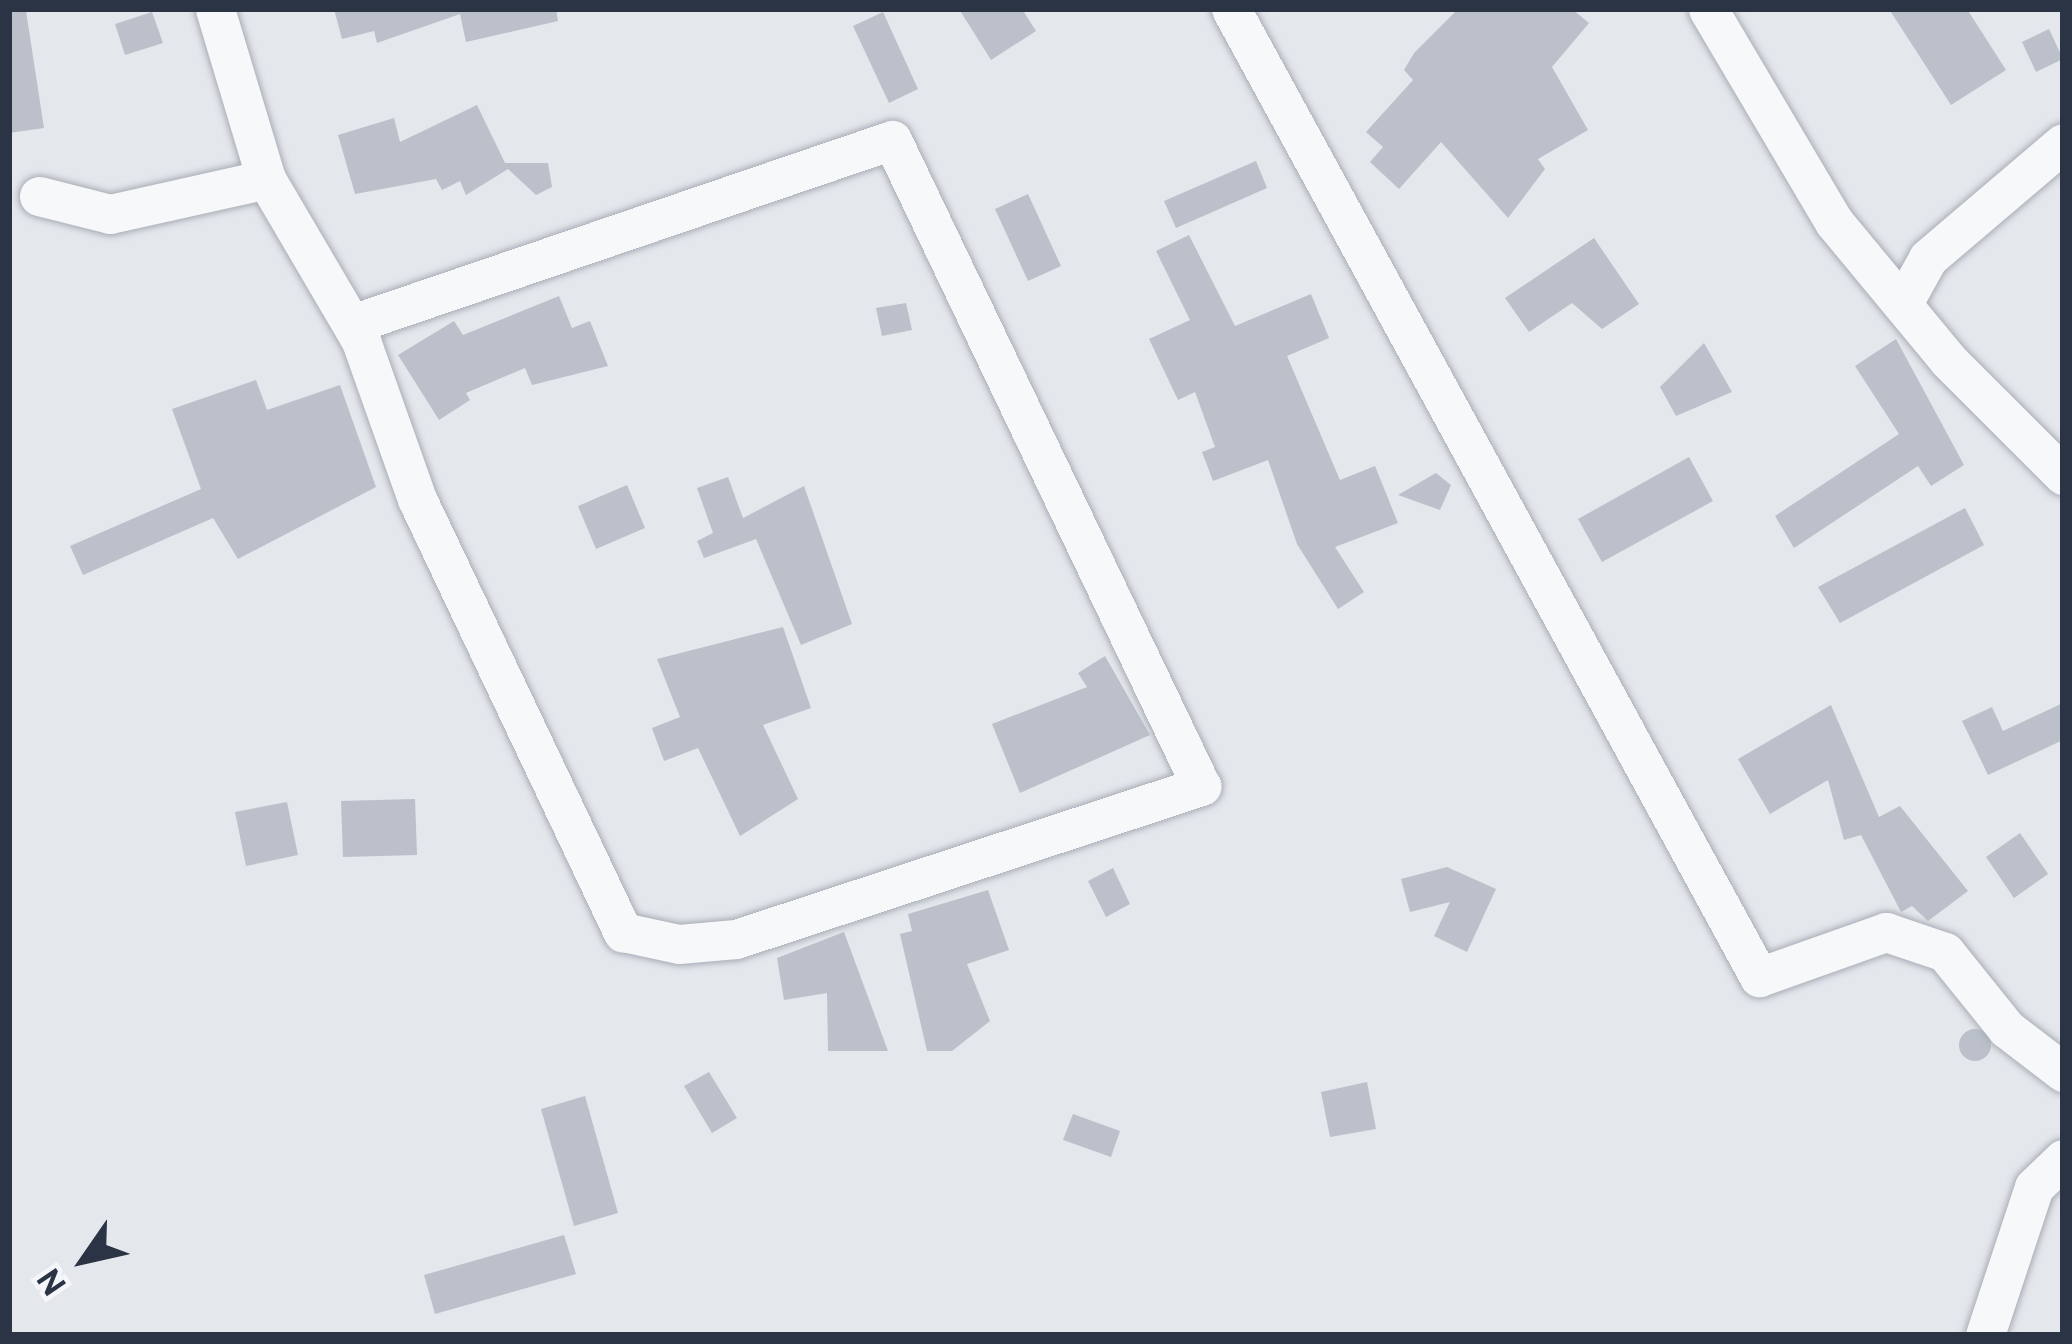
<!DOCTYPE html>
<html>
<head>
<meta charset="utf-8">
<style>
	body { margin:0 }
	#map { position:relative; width:2072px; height:1344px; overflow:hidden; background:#e4e7ec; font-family:Overpass,sans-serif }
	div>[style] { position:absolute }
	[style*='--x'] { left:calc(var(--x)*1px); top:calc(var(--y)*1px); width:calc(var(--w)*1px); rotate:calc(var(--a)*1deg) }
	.building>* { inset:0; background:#bbc0ca }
	.round { border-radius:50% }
	.roads { filter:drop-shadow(0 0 3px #a9aeb7) drop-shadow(0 0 3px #a9aeb7) }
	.minor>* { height:39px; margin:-19.5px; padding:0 19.5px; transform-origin:19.5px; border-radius:19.5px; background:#f7f8fa }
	span { translate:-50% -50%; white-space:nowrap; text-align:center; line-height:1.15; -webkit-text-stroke:9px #f4f6f9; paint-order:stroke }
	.frame { position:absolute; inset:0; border:12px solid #2b3445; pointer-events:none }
	.north { position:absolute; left:24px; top:1200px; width:120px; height:120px; -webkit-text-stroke:9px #f4f6f9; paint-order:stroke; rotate:236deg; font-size:33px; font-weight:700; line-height:48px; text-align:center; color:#2b3445 }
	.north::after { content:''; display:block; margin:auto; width:42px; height:54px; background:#2b3445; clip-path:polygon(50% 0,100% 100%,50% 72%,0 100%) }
</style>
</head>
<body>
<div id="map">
	<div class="building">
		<div style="clip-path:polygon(334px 9px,556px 9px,558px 21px,466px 42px,460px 14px,377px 43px,374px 31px,342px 39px)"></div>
		<div style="clip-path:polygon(959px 9px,1022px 9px,1036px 31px,991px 60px)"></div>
		<div style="clip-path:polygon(1458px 9px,1572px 9px,1589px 23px,1552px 67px,1588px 130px,1538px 159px,1545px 169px,1508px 218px,1441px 142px,1399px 189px,1370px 162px,1383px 147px,1366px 132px,1413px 80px,1404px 70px,1414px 53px)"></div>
		<div style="clip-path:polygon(1889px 9px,1967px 9px,2006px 70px,1951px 105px)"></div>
		<div style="clip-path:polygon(26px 11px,44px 128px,9px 133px,9px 12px)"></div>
		<div style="clip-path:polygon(152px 12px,163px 43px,125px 55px,115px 24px)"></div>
		<div style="clip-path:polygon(883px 12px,918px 89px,889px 103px,853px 26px)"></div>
		<div style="clip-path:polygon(2049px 29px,2063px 59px,2036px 72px,2022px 42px)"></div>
		<div style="clip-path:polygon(477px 105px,505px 163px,548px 163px,552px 187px,536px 195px,508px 169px,466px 195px,460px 181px,442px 190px,436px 179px,355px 194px,338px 135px,394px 118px,400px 142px)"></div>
		<div style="clip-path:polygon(1256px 161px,1267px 188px,1176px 228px,1164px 201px)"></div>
		<div style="clip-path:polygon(1028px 194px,1061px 266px,1028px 281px,995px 209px)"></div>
		<div style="clip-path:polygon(1189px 235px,1235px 326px,1311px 294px,1329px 338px,1287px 356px,1340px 480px,1375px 466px,1398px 523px,1335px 547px,1364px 592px,1338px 609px,1297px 544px,1268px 460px,1213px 481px,1202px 452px,1215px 447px,1195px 392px,1178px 400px,1149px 339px,1190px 320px,1156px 251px)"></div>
		<div style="clip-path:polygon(1594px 238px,1639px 304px,1602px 329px,1572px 303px,1529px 332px,1505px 298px)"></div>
		<div style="clip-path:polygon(559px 296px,572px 328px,590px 321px,608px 366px,532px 385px,525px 368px,466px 393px,470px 400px,439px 420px,398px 355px,454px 321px,463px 335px)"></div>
		<div style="clip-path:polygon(906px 303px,912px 330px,882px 336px,876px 308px)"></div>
		<div style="clip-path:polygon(1896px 339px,1964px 465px,1931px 486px,1918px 466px,1794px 548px,1775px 516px,1899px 434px,1855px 366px)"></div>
		<div style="clip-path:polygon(1704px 343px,1732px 392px,1676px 416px,1660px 387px)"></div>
		<div style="clip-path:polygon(256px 380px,267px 410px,340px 385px,376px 487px,238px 559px,213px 518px,83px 575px,70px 546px,201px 489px,172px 409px)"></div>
		<div style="clip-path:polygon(1689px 457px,1713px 501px,1602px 562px,1578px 519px)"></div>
		<div style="clip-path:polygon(1436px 473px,1451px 485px,1440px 510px,1398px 495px)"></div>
		<div style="clip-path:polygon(728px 477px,743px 518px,804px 486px,852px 624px,801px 645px,756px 539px,704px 558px,697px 541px,713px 533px,697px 488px)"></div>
		<div style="clip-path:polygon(627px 485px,645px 528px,596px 549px,578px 506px)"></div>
		<div style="clip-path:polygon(1965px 508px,1984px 545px,1840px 623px,1818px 587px)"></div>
		<div style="clip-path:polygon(783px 627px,811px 708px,763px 725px,798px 799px,740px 836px,698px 748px,664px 761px,652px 728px,680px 717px,657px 659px)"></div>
		<div style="clip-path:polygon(1105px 656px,1150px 735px,1020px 793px,992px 724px,1087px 687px,1078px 673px)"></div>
		<div style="clip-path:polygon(2063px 703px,2063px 740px,1988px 775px,1962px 721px,1992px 707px,2003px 731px)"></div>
		<div style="clip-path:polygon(1831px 705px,1879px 817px,1900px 806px,1968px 891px,1928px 921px,1912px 906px,1901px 912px,1861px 835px,1844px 840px,1828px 780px,1770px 814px,1738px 759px)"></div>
		<div style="clip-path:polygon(415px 799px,417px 855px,343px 857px,341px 801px)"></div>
		<div style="clip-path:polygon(287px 802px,298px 855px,246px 866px,235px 812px)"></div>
		<div style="clip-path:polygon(2020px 833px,2048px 874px,2014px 898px,1986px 857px)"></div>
		<div style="clip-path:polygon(1447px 867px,1496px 889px,1467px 952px,1434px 936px,1450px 902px,1410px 912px,1401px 879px)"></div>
		<div style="clip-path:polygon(1113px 868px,1130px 904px,1106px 917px,1088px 881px)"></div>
		<div style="clip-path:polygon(988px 890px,1009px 950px,967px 964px,990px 1021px,952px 1051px,927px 1051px,900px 934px,912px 931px,908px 914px)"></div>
		<div style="clip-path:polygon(844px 932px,888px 1051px,828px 1051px,827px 993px,784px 1000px,777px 958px)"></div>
		<div class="round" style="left:1959px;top:1029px;width:32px;height:32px"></div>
		<div style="clip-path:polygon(709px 1072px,737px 1118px,712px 1133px,684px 1086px)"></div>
		<div style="clip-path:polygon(1367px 1082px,1376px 1129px,1330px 1137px,1321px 1092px)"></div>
		<div style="clip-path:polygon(585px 1096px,618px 1213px,574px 1226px,541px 1109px)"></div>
		<div style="clip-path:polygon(1073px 1114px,1120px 1131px,1111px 1157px,1063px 1140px)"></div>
		<div style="clip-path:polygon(564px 1235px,576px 1274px,435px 1314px,424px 1275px)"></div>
	</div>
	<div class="roads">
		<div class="minor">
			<div style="--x:215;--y:9;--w:177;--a:73.3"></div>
			<div style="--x:266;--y:179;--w:188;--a:59.6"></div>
			<div style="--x:361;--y:341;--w:168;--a:70.5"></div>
			<div style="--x:417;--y:499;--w:480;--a:64.6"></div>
			<div style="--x:623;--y:932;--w:57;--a:12.1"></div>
			<div style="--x:679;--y:944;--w:57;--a:-5"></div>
			<div style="--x:736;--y:939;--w:490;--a:-18.2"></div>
			<div style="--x:1201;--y:786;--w:716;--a:-115.56"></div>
			<div style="--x:892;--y:140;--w:570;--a:161.18"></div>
			<div style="--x:1231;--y:9;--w:1103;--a:61.39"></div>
			<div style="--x:1759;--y:977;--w:135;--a:-19.5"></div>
			<div style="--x:1886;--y:932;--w:62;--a:18.7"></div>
			<div style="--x:1945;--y:952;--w:99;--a:51.2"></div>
			<div style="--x:2007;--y:1029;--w:71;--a:37.5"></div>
			<div style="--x:1708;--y:9;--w:247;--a:59.4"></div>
			<div style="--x:1834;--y:222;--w:179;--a:50.4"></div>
			<div style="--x:1948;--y:360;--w:163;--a:45"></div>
			<div style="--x:39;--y:196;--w:73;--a:14.2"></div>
			<div style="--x:110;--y:214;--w:160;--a:-12.6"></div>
			<div style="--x:1903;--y:303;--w:51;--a:-60.9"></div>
			<div style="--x:1928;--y:258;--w:177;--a:-40.4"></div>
			<div style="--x:1985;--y:1335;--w:156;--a:-71.7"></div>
			<div style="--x:2034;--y:1187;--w:40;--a:-44"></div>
		</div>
	</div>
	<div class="frame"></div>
	<div class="north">N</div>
</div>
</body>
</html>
